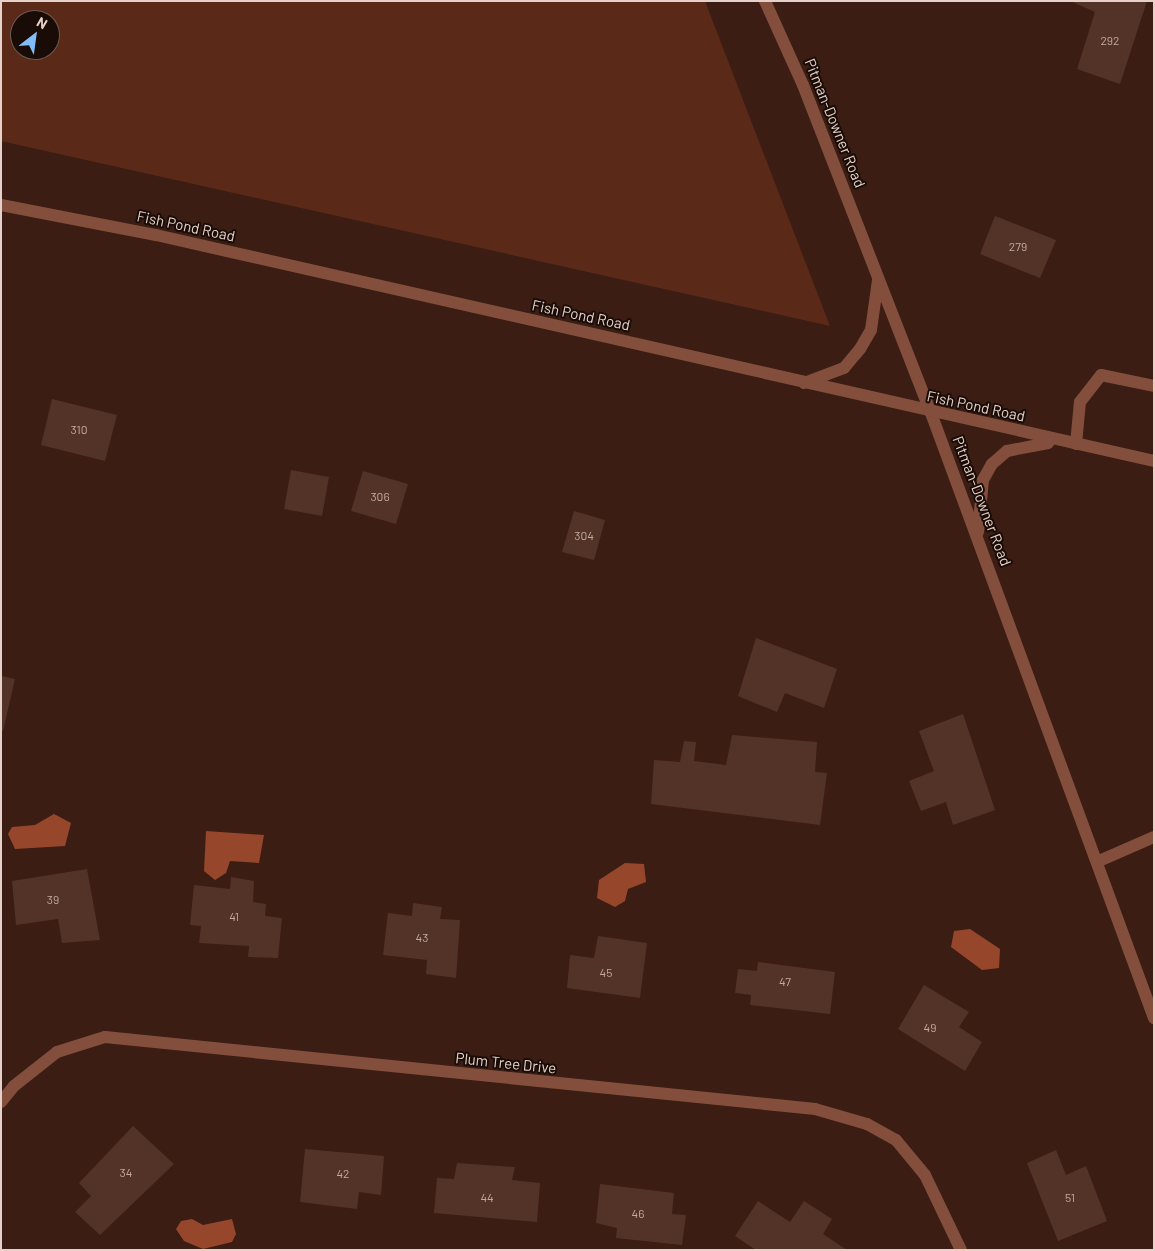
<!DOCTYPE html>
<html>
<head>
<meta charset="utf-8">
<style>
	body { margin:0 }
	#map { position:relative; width:1155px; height:1251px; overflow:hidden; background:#3b1d13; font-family:Barlow,sans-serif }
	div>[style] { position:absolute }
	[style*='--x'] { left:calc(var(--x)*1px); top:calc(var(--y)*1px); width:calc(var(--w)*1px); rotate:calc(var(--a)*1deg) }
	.green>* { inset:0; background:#5b2917 }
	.water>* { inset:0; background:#96472b }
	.building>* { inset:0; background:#533328 }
	.service>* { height:12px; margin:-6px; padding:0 6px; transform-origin:6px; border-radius:6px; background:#844e3c }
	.minor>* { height:12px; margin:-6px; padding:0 6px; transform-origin:6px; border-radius:6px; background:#844e3c }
	.tertiary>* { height:12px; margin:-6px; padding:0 6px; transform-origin:6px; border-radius:6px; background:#844e3c }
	span { translate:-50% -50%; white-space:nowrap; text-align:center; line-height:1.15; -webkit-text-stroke:4px #190c07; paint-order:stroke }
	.number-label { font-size:12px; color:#c1aaa2 }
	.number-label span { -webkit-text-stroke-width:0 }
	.street-label { font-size:15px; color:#e6d1ca }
	.frame { position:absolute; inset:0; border:2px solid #e6d1ca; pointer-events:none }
	.north { position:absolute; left:10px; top:10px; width:50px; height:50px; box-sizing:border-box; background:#190c07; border:1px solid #6b5b55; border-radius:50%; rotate:30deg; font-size:14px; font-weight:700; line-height:20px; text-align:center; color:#e6d1ca }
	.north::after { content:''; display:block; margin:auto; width:18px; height:22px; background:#81bdfa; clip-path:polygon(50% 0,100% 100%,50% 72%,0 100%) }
</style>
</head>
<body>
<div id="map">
	<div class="green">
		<div style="clip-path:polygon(evenodd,1px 1px,705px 1px,830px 326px,1px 141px,1px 1px,20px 20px,50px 20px,50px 50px,20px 50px,20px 20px)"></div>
	</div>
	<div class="water">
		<div style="clip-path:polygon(54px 814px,71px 823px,65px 846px,15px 849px,8px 834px,12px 827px,35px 825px)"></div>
		<div style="clip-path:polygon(206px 831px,264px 835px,259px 863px,230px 861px,226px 873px,215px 880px,204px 871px)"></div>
		<div style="clip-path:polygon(625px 863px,644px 864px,646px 882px,628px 889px,625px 901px,615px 907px,597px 898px,599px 880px)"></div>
		<div style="clip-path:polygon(970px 929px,1000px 949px,999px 968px,982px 970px,951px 947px,954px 931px)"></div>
		<div style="clip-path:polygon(192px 1219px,203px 1225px,232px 1219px,236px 1234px,232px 1242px,203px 1249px,184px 1241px,176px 1229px,181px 1221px)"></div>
	</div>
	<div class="building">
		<div style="clip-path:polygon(1070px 1px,1147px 1px,1120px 84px,1077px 69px,1095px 12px)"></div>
		<div style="clip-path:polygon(995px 216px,1056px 240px,1040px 278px,980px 254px)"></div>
		<div style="clip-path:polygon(52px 399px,117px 415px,105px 461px,41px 445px)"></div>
		<div style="clip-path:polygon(291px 470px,329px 477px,322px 516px,284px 509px)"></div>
		<div style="clip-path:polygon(363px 471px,408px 484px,396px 524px,351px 511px)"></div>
		<div style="clip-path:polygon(574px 511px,605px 520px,594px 560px,562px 552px)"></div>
		<div style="clip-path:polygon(756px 638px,837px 669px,824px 708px,785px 693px,777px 712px,738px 696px)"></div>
		<div style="clip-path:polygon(1px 676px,15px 679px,3px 731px,1px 730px)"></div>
		<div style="clip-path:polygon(963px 714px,995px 810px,953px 825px,946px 802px,921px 811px,909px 781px,934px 771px,919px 731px)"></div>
		<div style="clip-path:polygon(732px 735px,817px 742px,815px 772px,827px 773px,820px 825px,651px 804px,654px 760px,680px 762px,684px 741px,696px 742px,694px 761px,726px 765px)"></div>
		<div style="clip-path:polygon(87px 869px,100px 940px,62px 943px,58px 919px,16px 925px,12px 881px)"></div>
		<div style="clip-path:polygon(231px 877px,254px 881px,253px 902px,266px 904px,265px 916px,282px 918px,278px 958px,248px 957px,249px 946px,199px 943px,201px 926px,190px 925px,194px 885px,230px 889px)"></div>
		<div style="clip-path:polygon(413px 903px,442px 907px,440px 919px,460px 920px,456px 978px,426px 974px,427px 960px,383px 955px,388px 913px,412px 916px)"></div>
		<div style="clip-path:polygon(598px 936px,647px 943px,640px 998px,567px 988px,570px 955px,594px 958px)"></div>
		<div style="clip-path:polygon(758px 962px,835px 972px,830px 1014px,750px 1005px,751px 995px,735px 993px,738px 969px,757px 971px)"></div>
		<div style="clip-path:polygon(924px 985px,969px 1012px,959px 1027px,982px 1042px,965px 1071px,898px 1029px)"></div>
		<div style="clip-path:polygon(133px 1126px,174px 1164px,100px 1235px,75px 1212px,91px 1196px,79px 1183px)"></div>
		<div style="clip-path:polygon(305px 1149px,384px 1156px,381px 1195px,359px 1192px,357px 1209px,300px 1202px)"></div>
		<div style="clip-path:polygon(1056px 1150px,1066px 1175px,1086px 1166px,1107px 1221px,1058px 1241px,1027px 1163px)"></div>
		<div style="clip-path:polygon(457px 1163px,515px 1167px,512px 1180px,540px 1183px,537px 1222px,434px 1213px,437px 1178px,454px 1179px)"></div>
		<div style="clip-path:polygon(600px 1184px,674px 1193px,672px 1214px,686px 1215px,682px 1245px,616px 1238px,617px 1228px,596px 1223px)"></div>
		<div style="clip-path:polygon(758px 1201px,790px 1222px,804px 1201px,832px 1219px,823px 1234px,847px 1250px,756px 1250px,735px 1236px)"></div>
	</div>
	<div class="service">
		<div style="--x:1076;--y:444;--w:42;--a:-84.6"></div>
		<div style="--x:1080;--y:402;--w:34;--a:-52"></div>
		<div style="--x:1101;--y:375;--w:54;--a:11.7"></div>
		<div style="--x:1099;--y:861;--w:60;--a:-23.6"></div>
	</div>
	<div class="minor">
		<div style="--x:1;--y:1102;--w:21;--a:-51"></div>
		<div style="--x:14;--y:1086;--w:55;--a:-38.3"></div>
		<div style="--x:57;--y:1052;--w:50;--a:-17.4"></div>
		<div style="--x:105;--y:1037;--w:714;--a:5.79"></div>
		<div style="--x:815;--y:1109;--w:54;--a:16.1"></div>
		<div style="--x:867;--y:1124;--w:33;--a:29"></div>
		<div style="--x:896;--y:1140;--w:45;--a:50.4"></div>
		<div style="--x:925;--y:1175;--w:83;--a:64.4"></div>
	</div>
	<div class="tertiary">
		<div style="--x:765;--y:1;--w:92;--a:65.7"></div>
		<div style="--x:803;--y:85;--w:352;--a:68.7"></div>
		<div style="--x:931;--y:413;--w:645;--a:69.77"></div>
		<div style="--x:1;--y:205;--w:158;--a:11"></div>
		<div style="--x:156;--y:235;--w:1023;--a:12.76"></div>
		<div style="--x:804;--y:383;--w:43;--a:-20.6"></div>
		<div style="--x:844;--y:368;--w:25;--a:-50"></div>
		<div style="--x:860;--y:349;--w:22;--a:-60"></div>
		<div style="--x:871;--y:330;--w:50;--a:-82"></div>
		<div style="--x:978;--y:532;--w:52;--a:-84.5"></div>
		<div style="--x:983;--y:480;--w:18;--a:-61"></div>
		<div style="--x:992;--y:464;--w:20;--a:-41"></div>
		<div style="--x:1007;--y:451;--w:42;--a:-11"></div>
	</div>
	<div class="number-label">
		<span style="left:1110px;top:41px">292</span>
		<span style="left:1018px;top:247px">279</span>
		<span style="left:79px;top:430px">310</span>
		<span style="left:380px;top:497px">306</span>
		<span style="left:584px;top:536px">304</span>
		<span style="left:53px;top:900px">39</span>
		<span style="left:234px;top:917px">41</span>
		<span style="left:422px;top:938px">43</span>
		<span style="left:606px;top:973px">45</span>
		<span style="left:785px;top:982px">47</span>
		<span style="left:930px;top:1028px">49</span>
		<span style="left:126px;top:1173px">34</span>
		<span style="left:343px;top:1174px">42</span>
		<span style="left:487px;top:1198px">44</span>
		<span style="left:1070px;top:1198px">51</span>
		<span style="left:638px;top:1214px">46</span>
	</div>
	<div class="street-label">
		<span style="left:835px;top:123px;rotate:68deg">Pitman-Downer Road</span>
		<span style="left:186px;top:226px;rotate:12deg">Fish Pond Road</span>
		<span style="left:581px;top:315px;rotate:12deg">Fish Pond Road</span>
		<span style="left:976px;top:406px;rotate:12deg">Fish Pond Road</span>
		<span style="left:982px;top:501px;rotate:69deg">Pitman-Downer Road</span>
		<span style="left:506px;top:1063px;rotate:6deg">Plum Tree Drive</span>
	</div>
	<div class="frame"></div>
	<div class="north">N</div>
</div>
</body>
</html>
